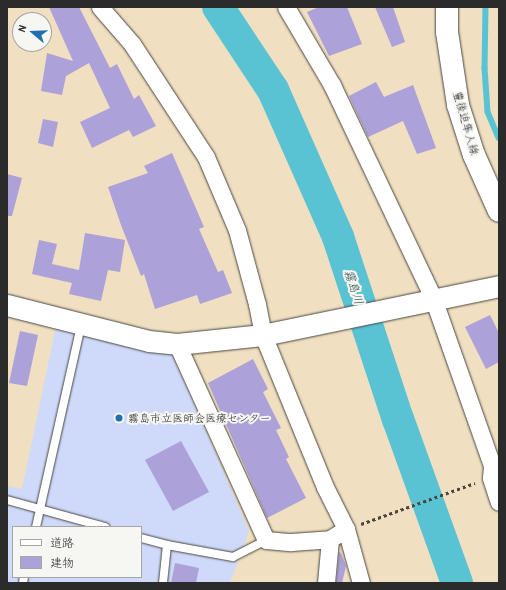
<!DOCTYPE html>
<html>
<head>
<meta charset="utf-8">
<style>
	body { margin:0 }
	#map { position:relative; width:506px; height:590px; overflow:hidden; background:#f0dfc0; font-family:"Patrick Hand","Klee One",sans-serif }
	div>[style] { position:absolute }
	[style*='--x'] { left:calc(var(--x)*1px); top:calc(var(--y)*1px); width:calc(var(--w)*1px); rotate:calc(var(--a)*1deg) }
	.built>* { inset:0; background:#cfdafa }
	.stream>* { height:5.5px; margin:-2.75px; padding:0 2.75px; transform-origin:2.75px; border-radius:2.75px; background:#59c3d4 }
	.river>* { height:32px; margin:-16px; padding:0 16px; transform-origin:16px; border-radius:16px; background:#59c3d4 }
	.building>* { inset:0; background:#aca1d8 }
	.path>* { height:2.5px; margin-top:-1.25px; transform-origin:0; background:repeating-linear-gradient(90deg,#494641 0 3px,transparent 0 6px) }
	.roads { filter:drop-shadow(0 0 1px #494641) drop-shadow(0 0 1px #494641) }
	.service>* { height:8px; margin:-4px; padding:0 4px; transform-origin:4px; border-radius:4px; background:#fff }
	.minor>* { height:17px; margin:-8.5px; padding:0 8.5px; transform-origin:8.5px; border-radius:8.5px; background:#fff }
	.tertiary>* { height:21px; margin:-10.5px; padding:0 10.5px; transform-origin:10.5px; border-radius:10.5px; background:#fff }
	.secondary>* { height:22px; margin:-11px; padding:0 11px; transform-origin:11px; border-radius:11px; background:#fff }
	.dots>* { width:11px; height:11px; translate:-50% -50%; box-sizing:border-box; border:2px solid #f6f6f2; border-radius:50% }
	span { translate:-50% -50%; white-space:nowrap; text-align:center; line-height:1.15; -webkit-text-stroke:4px #f6f6f2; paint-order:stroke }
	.street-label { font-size:11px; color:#2b2b2b }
	.poi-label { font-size:11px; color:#2b2b2b }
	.left { translate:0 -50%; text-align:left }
	.water-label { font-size:12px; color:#39595e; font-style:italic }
	.frame { position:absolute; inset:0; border:8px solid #2b2b2b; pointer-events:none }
	.legend { position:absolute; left:12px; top:526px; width:130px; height:52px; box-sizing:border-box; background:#f6f6f2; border:1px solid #a5a5a2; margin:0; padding:5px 7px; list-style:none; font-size:12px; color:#2b2b2b }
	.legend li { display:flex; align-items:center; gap:8px; height:20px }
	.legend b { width:20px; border:1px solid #a5a5a2 }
	.north { position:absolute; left:12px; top:12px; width:40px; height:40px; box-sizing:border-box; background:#f6f6f2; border:1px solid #a5a5a2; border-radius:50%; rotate:289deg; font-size:11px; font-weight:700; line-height:16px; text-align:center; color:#2b2b2b }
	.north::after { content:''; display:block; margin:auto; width:14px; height:18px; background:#1f6fb2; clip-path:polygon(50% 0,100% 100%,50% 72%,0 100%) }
</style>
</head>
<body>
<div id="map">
	<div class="built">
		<div style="clip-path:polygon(evenodd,56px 326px,171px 350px,249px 531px,230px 583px,7px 583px,7px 486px,22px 489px,56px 326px,13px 527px,141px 527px,141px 577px,13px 577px,13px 527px)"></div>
	</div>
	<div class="stream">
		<div style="--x:486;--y:7;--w:61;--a:90.9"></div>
		<div style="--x:485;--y:68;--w:44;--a:86.1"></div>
		<div style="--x:488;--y:112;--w:28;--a:67"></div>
	</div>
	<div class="river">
		<div style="--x:218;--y:7;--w:100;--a:56.5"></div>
		<div style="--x:273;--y:90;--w:161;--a:66.1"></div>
		<div style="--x:338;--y:237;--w:192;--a:71.8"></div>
		<div style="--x:398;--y:419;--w:174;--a:70.2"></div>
	</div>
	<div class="building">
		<div style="clip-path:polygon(49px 7px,79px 7px,110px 68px,117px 64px,134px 99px,139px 95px,156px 126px,133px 137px,129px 130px,92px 148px,80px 122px,110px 108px,89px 63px,66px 76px,62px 95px,41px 91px,47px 53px,73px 61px)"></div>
		<div style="clip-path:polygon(319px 7px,347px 7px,362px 44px,329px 56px,307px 12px)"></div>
		<div style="clip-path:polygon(375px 7px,393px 7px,405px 42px,392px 47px)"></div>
		<div style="clip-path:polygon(376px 82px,384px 97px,413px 85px,436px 148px,417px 154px,403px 121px,368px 137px,349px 96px)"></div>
		<div style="clip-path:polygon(43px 119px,58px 122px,53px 147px,38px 143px)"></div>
		<div style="clip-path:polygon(172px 153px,204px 227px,199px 229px,218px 272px,223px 270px,232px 293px,200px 304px,197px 295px,155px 309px,144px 274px,141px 276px,121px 225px,108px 187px,148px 173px,144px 166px)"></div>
		<div style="clip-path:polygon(7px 174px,22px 178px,12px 216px,7px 216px)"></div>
		<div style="clip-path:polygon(85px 233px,125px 240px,120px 272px,108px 270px,101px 301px,69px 294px,72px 283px,32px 274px,39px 240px,57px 244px,52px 264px,79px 270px)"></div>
		<div style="clip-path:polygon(490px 315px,499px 333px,499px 362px,486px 369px,465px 327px)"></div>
		<div style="clip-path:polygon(20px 331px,38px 335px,27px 386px,9px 383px)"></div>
		<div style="clip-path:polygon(253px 359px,268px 389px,263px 392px,281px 428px,276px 430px,289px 457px,286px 459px,306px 498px,267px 518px,208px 383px)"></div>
		<div style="clip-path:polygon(181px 441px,209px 492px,173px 511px,145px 460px)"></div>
		<div style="clip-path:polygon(339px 552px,341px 553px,346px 566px,342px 583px,336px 583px)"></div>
		<div style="clip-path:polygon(175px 563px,199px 568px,196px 583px,171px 583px)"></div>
	</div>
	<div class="path">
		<div style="--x:361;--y:524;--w:121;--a:-19.8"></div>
	</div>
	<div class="roads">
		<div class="service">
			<div style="--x:7;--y:500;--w:102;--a:15.4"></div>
			<div style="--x:36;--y:527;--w:207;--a:-77.4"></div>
			<div style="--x:141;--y:538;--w:27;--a:15"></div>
			<div style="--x:167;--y:545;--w:67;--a:10.3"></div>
			<div style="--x:233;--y:557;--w:37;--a:-27"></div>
			<div style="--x:23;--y:583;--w:6;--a:-81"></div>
			<div style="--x:163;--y:583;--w:38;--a:-84"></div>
		</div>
		<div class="minor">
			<div style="--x:100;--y:7;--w:49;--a:49.1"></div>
			<div style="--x:132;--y:44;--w:135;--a:56.8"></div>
			<div style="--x:206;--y:157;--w:79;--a:67"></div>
			<div style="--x:237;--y:230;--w:77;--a:74.9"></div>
			<div style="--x:257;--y:304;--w:32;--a:79"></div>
			<div style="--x:263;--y:335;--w:164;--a:67.8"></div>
			<div style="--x:325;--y:487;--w:47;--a:63.4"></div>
			<div style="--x:346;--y:529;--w:56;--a:74.5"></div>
			<div style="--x:286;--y:7;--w:91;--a:59.5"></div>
			<div style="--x:332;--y:85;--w:236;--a:64.6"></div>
			<div style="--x:433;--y:298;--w:178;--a:70.6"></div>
			<div style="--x:492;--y:466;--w:12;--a:95"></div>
			<div style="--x:491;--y:478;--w:25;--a:72"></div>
			<div style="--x:177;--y:344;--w:215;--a:65.6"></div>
			<div style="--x:266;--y:540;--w:25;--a:5"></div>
			<div style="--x:291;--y:542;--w:39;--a:-4"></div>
			<div style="--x:330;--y:539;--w:19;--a:-32"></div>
			<div style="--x:326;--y:583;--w:44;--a:-84.8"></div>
		</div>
		<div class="tertiary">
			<div style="--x:7;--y:305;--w:146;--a:14.2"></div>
			<div style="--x:149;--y:341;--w:28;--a:6"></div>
			<div style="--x:177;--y:344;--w:86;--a:-6"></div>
			<div style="--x:263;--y:335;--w:241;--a:-11.7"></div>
		</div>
		<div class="secondary">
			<div style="--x:447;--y:7;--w:25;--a:90"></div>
			<div style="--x:447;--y:32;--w:74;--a:81.4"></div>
			<div style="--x:458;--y:105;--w:52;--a:72.3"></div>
			<div style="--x:474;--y:155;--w:61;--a:65.9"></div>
		</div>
	</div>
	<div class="dots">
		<div style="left:119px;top:418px;background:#1f6fb2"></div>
	</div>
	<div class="street-label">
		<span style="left:466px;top:123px;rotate:74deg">豊後迫隼人線</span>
	</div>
	<div class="poi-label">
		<span class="left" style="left:128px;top:418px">霧島市立医師会医療センター</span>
	</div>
	<div class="water-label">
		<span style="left:354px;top:287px;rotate:72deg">霧島川</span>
	</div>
	<div class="frame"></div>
	<ul class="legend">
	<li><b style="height:5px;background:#fff"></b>道路</li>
	<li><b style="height:11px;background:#aca1d8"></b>建物</li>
	</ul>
	<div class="north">N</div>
</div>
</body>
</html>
